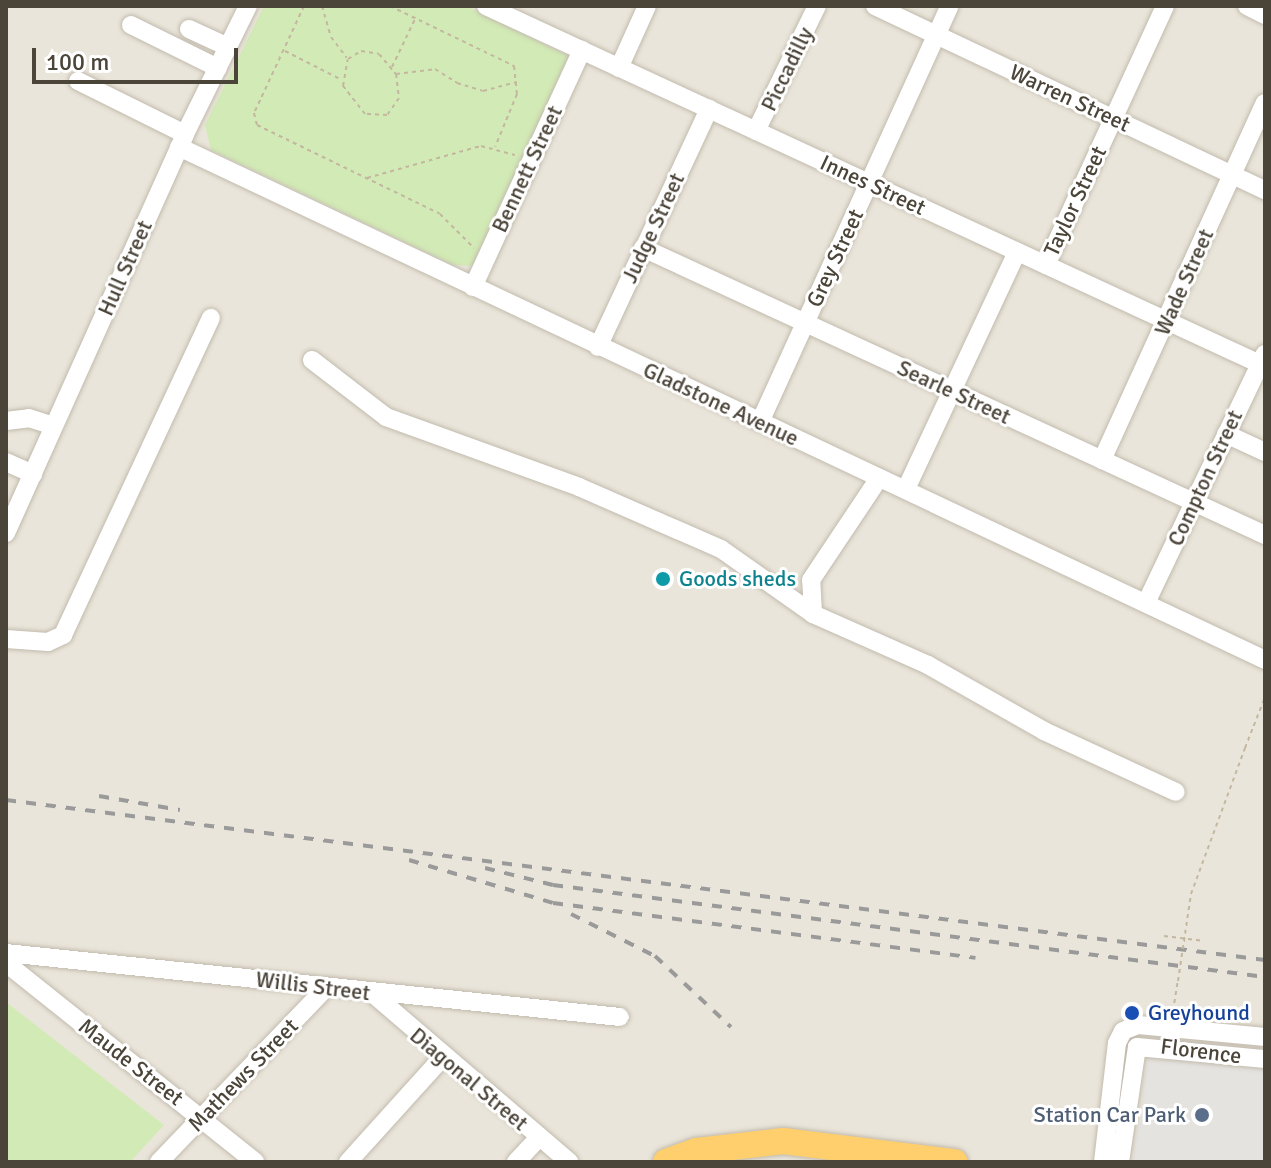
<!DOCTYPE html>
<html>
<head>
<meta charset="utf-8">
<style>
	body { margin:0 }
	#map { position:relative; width:1271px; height:1168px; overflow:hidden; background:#f6f3ec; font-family:Signika,sans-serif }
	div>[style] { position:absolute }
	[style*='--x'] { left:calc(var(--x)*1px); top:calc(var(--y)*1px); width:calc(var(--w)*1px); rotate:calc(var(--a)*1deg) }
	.residential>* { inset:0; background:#eae5da }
	.green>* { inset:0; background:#d2eab5 }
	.parking>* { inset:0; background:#e5e3e0 }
	.path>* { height:2px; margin-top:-1px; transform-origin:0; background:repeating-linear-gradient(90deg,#c4b79f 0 4px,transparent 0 8px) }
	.roads { filter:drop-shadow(0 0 2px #c2bbae) drop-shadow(0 0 2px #c2bbae) }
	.minor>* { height:18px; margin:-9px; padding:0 9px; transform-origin:9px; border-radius:9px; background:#fff }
	.highway>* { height:26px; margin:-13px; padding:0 13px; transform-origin:13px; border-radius:13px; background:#ffcf6e }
	.rail>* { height:4px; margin-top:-2px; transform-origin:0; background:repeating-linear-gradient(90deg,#9a9a9a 0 10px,transparent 0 20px) }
	.path-bridge>* { height:2px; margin-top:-1px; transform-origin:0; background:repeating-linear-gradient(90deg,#c4b79f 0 4px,transparent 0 8px) }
	.dots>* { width:22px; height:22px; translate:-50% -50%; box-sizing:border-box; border:4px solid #fff; border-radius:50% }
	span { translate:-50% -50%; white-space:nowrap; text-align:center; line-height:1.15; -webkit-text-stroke:6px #fff; paint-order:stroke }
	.street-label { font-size:22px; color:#4b4439 }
	.culture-label { font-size:22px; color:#0d838f }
	.left { translate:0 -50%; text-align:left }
	.transit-label { font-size:22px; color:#164399 }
	.service-label { font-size:22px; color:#4e5e75 }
	.right { translate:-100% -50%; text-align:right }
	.frame { position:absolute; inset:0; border:8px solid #4b4439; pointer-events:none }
	.scale { position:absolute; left:32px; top:48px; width:206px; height:36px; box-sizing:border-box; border:4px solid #4b4439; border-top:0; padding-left:10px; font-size:24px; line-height:28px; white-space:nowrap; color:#4b4439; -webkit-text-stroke:6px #fff; paint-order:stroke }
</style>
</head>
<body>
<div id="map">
	<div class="residential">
		<div style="clip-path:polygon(6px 6px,1265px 6px,1265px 1162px,6px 1162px)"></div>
	</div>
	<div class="green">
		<div style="clip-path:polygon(264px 6px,466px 6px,567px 55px,569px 60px,475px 266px,453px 265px,211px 150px,205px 125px)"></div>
		<div style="clip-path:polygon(6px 1002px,164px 1125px,130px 1162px,6px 1162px)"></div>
	</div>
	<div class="parking">
		<div style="clip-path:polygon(1148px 1056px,1265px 1069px,1265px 1162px,1133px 1162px)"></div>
	</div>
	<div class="path">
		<div style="--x:304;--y:6;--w:118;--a:115"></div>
		<div style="--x:254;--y:113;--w:12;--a:76"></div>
		<div style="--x:257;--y:125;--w:203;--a:25.9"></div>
		<div style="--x:440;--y:214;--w:48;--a:45"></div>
		<div style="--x:322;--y:6;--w:32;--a:74"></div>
		<div style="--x:331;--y:37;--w:26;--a:53"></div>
		<div style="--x:390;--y:6;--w:138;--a:25.8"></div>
		<div style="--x:514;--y:66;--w:28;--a:84"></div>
		<div style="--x:517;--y:94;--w:57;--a:112.5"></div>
		<div style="--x:285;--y:51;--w:62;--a:27"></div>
		<div style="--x:361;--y:51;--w:18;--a:9"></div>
		<div style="--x:379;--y:54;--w:26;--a:50"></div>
		<div style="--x:396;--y:74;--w:24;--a:83"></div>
		<div style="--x:399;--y:98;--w:21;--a:125"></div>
		<div style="--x:387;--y:115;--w:22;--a:-177"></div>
		<div style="--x:365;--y:114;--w:36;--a:-128"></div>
		<div style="--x:343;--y:86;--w:27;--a:-80"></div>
		<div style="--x:348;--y:59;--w:15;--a:-32"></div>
		<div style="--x:392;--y:67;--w:53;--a:-64.4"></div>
		<div style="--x:396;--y:74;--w:39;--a:-7"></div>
		<div style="--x:435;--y:69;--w:26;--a:32"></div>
		<div style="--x:457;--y:83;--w:27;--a:17"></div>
		<div style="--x:483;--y:91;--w:35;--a:-15"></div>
		<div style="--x:367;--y:178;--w:118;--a:-15.7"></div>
		<div style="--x:481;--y:146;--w:35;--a:15"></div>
		<div style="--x:1245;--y:748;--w:55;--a:-68.6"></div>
		<div style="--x:1164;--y:936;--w:39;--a:7"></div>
		<div style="--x:1173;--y:1011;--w:30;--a:-81"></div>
	</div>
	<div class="roads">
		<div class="minor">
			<div style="--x:486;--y:6;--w:853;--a:24.82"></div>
			<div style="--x:875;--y:6;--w:431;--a:25.3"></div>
			<div style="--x:1247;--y:6;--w:20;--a:27"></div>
			<div style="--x:131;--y:25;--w:97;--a:26.3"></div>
			<div style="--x:189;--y:29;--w:43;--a:24.8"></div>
			<div style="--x:619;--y:68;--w:68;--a:-65.7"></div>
			<div style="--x:78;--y:81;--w:119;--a:26.4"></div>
			<div style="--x:756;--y:131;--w:139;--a:-64"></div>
			<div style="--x:179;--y:147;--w:1201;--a:25.28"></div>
			<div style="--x:643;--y:248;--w:685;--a:24.77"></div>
			<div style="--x:1046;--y:265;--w:285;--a:-65.3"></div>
			<div style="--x:473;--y:287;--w:261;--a:-65.3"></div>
			<div style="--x:598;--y:347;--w:263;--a:-65"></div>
			<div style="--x:312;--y:360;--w:93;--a:37.6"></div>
			<div style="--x:386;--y:417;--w:205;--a:19.9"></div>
			<div style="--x:579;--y:487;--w:155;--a:23.6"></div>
			<div style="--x:721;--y:549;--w:113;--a:35.2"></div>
			<div style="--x:813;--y:614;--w:126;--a:23.9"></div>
			<div style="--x:928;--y:665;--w:133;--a:29.6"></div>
			<div style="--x:1044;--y:731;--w:145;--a:24.8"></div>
			<div style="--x:6;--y:421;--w:23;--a:-7"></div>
			<div style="--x:29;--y:418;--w:26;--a:18"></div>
			<div style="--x:760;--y:422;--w:457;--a:-65.5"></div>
			<div style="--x:1226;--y:434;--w:43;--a:24.8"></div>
			<div style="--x:1102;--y:460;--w:392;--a:-65.5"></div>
			<div style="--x:6;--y:462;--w:30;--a:24"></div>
			<div style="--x:906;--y:489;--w:262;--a:-64.9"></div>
			<div style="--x:6;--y:533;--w:437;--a:-65.8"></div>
			<div style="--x:185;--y:134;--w:143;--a:-63.8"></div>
			<div style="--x:1146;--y:603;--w:276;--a:-64.5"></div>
			<div style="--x:813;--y:614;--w:34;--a:-93"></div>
			<div style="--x:811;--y:580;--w:123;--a:-56.3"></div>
			<div style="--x:6;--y:639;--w:42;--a:4.1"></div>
			<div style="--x:48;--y:642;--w:17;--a:-25"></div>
			<div style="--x:63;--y:635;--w:350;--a:-65"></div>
			<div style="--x:6;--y:953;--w:617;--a:5.95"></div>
			<div style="--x:6;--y:963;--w:319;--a:38.6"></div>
			<div style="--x:372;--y:993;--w:260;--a:40.6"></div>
			<div style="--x:1123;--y:1031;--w:16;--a:-22"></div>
			<div style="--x:1138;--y:1025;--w:128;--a:5.4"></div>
			<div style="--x:1137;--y:1047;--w:129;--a:5.4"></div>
			<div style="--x:159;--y:1162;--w:243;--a:-46.2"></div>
			<div style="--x:348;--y:1162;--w:140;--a:-47.9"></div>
			<div style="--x:516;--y:1162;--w:33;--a:-47"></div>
			<div style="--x:1103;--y:1162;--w:120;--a:-83.3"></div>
			<div style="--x:1117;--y:1043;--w:13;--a:-63"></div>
			<div style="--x:1120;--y:1162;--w:116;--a:-81.6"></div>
		</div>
		<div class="highway">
			<div style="--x:666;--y:1162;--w:33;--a:-20"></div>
			<div style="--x:697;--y:1151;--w:87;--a:-6.6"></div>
			<div style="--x:783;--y:1141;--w:173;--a:7"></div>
		</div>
	</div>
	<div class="rail">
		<div style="--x:99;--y:796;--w:82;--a:9.8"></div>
		<div style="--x:6;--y:800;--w:1269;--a:7.24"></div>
		<div style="--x:409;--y:860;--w:150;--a:16.6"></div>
		<div style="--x:553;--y:903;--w:426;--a:7.4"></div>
		<div style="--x:485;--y:868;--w:70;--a:14"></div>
		<div style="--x:553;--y:885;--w:718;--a:7.36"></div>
		<div style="--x:571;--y:914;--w:94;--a:26.6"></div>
		<div style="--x:655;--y:956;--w:104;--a:43.1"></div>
	</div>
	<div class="path-bridge">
		<div style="--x:1178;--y:981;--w:88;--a:-81.5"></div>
		<div style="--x:1191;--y:894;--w:156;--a:-69.7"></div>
	</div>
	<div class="dots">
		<div style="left:663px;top:579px;background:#0f9aa8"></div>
		<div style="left:1132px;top:1013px;background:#1a4fb4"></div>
		<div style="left:1202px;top:1115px;background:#5c6f8a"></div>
	</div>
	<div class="street-label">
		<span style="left:787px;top:69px;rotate:-64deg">Piccadilly</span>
		<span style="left:1070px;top:98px;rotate:25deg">Warren Street</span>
		<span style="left:527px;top:169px;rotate:-65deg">Bennett Street</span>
		<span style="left:873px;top:185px;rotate:25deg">Innes Street</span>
		<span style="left:1075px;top:201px;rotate:-65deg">Taylor Street</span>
		<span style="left:653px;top:228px;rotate:-65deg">Judge Street</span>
		<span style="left:835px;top:258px;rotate:-65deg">Grey Street</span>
		<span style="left:125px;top:268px;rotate:-66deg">Hull Street</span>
		<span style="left:1184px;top:282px;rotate:-66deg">Wade Street</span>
		<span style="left:954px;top:392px;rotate:25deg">Searle Street</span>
		<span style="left:721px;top:404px;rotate:25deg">Gladstone Avenue</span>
		<span style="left:1205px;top:478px;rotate:-65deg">Compton Street</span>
		<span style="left:313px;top:986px;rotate:7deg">Willis Street</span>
		<span style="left:1201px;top:1051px;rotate:7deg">Florence</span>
		<span style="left:131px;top:1062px;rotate:38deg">Maude Street</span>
		<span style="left:243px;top:1075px;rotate:-46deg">Mathews Street</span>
		<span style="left:469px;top:1079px;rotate:40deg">Diagonal Street</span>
	</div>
	<div class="culture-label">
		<span class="left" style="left:679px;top:579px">Goods sheds</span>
	</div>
	<div class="transit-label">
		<span class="left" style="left:1148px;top:1013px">Greyhound</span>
	</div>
	<div class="service-label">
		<span class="right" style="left:1186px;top:1115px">Station Car Park</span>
	</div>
	<div class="frame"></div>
	<div class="scale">100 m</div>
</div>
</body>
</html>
